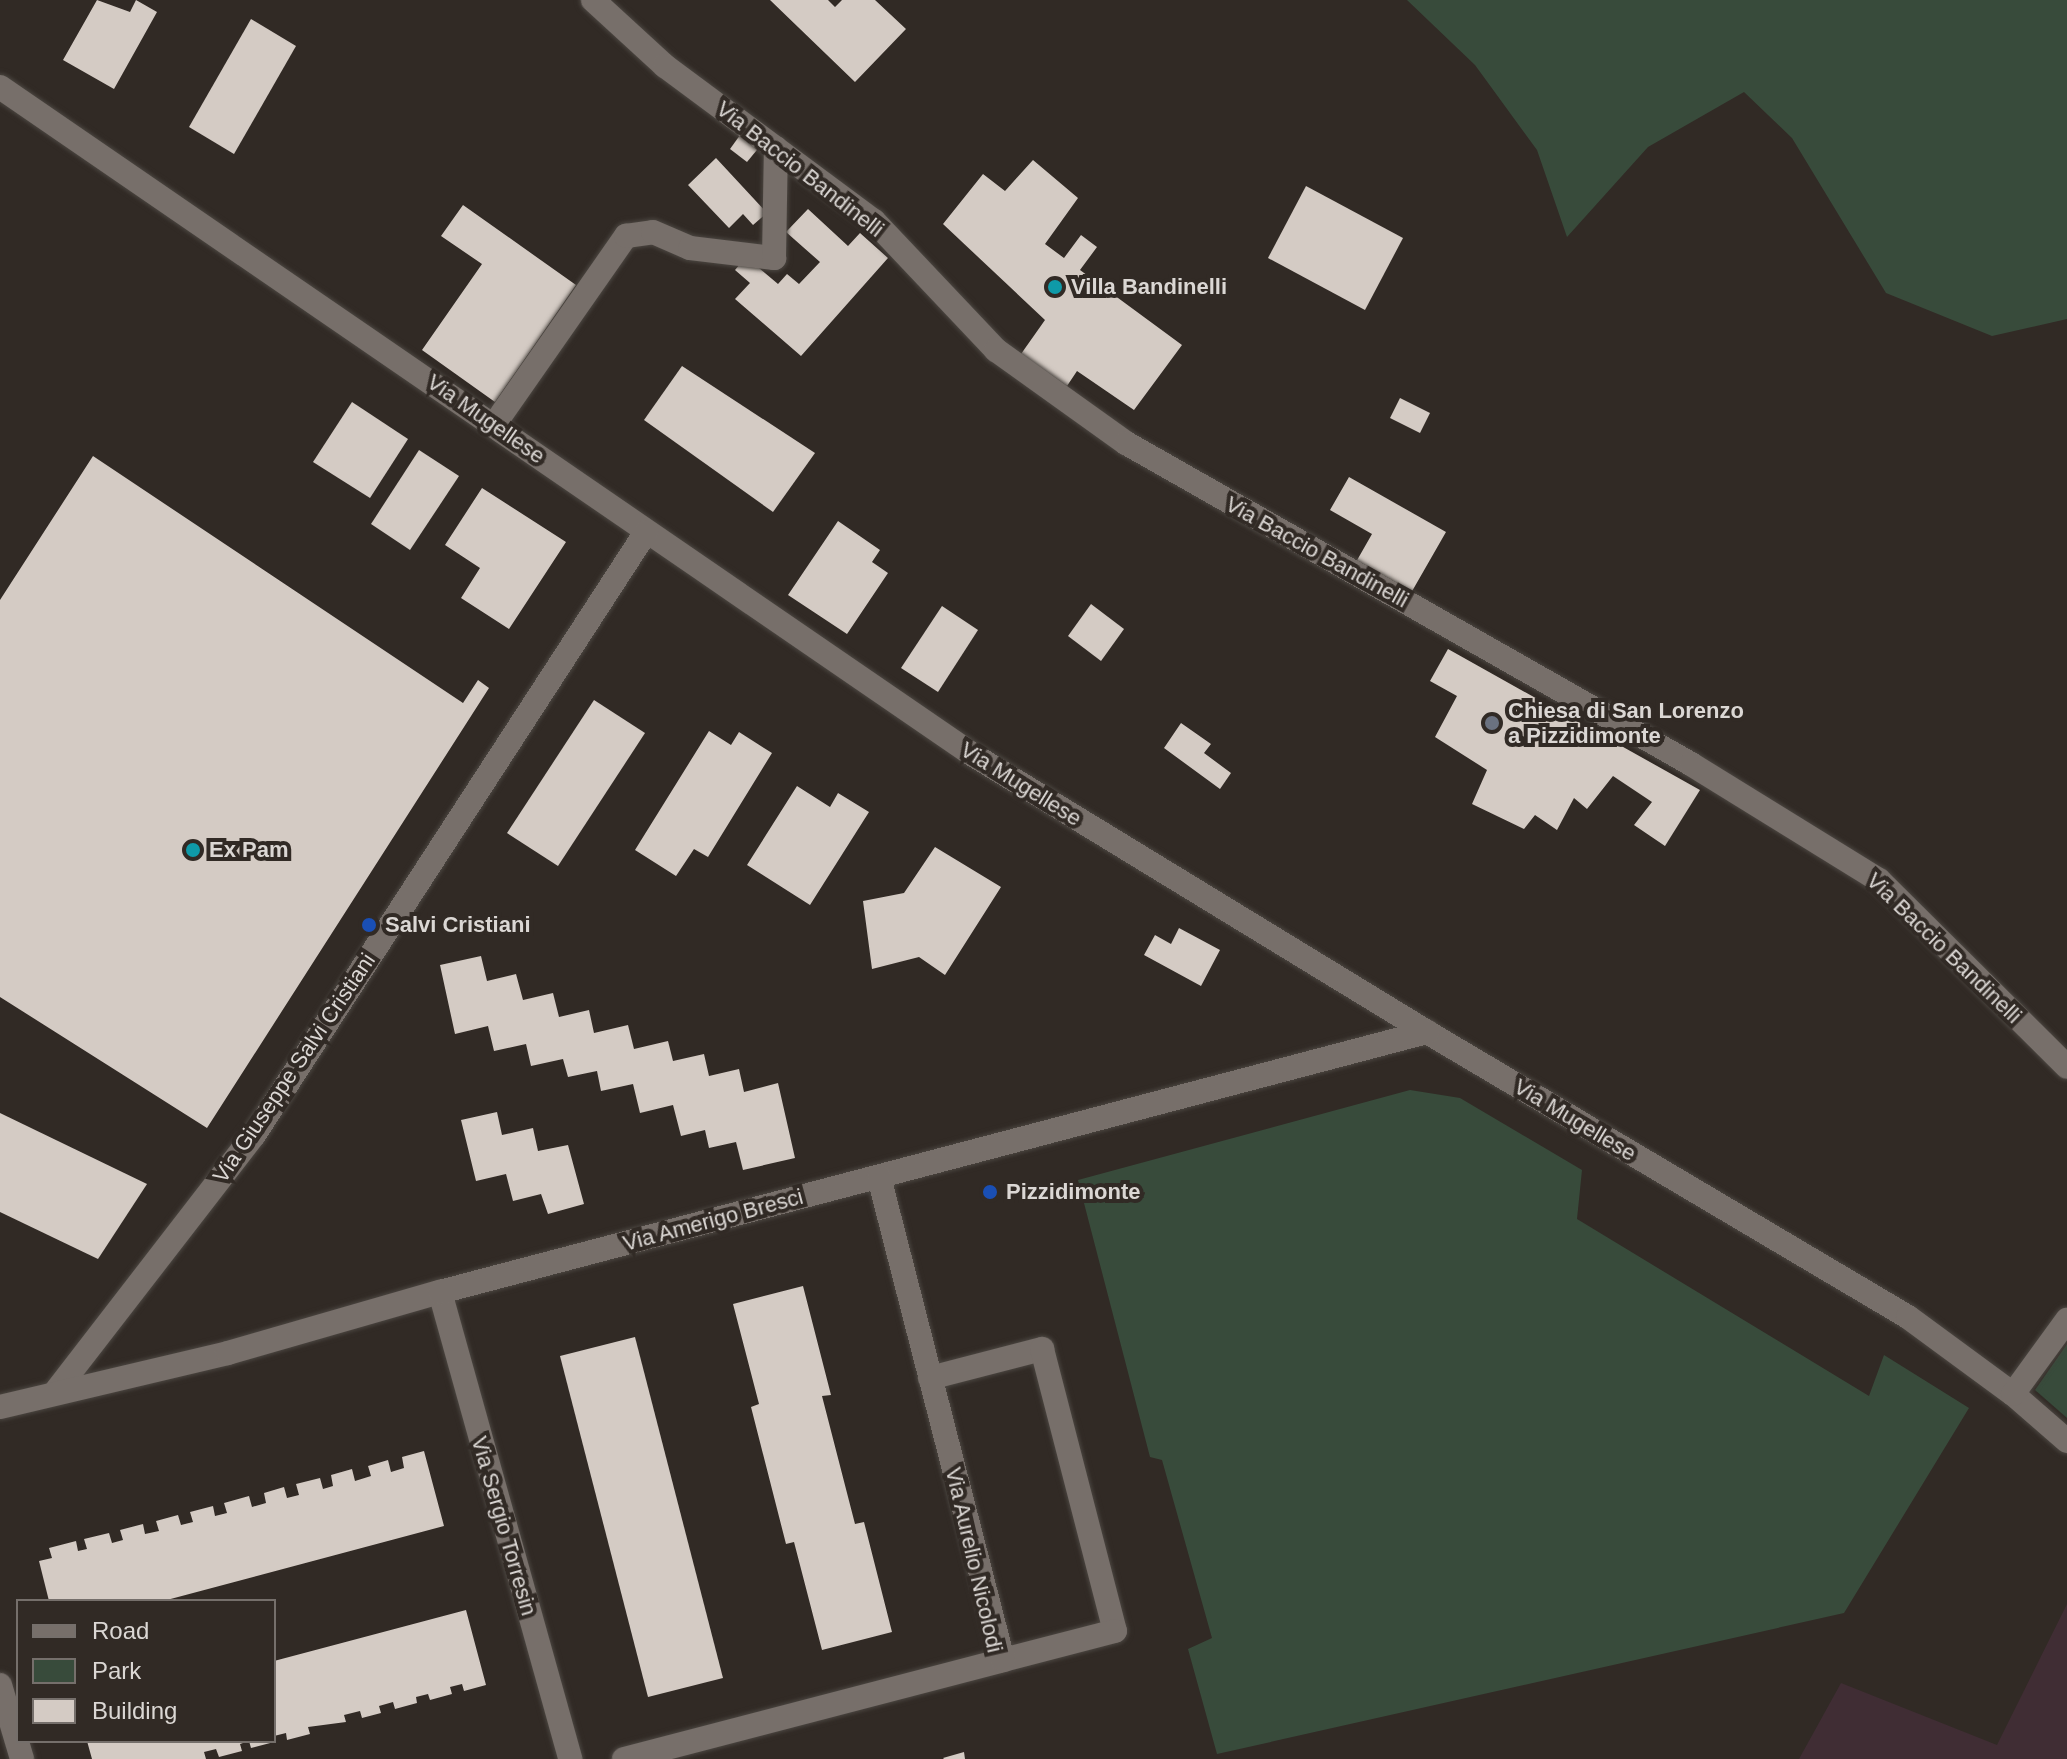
<!DOCTYPE html>
<html>
<head>
<meta charset="utf-8">
<style>
	body { margin:0 }
	#map { position:relative; width:2067px; height:1759px; overflow:hidden; background:#312a25; font-family:Arial,sans-serif }
	div>[style] { position:absolute }
	[style*='--x'] { left:calc(var(--x)*1px); top:calc(var(--y)*1px); width:calc(var(--w)*1px); rotate:calc(var(--a)*1deg) }
	.industrial>* { inset:0; background:#402d34 }
	.green>* { inset:0; background:#384b3b }
	.building>* { inset:0; background:#d4cbc4 }
	.roads { filter:drop-shadow(0 0 2px #4b4641) drop-shadow(0 0 2px #4b4641) }
	.minor>* { height:24px; margin:-12px; padding:0 12px; transform-origin:12px; border-radius:12px; background:#776f6a }
	.dots>* { width:22px; height:22px; translate:-50% -50%; box-sizing:border-box; border:4px solid #312a25; border-radius:50% }
	span { translate:-50% -50%; white-space:nowrap; text-align:center; line-height:1.15; -webkit-text-stroke:8px #312a25; paint-order:stroke }
	.street-label { font-size:22px; color:#dbd7d4 }
	.poi-label { font-size:22px; color:#dbd7d4; font-weight:700 }
	.left { translate:0 -50%; text-align:left }
	.legend { position:absolute; left:16px; top:1599px; width:260px; height:144px; box-sizing:border-box; background:#312a25; border:2px solid #756f6b; margin:0; padding:10px 14px; list-style:none; font-size:24px; color:#dbd7d4 }
	.legend li { display:flex; align-items:center; gap:16px; height:40px }
	.legend b { width:40px; border:2px solid #756f6b }
</style>
</head>
<body>
<div id="map">
	<div class="industrial">
		<div style="clip-path:polygon(2067px 1604px,2067px 1759px,1799px 1759px,1841px 1683px,1997px 1745px)"></div>
	</div>
	<div class="green">
		<div style="clip-path:polygon(1407px 0,2067px 0,2067px 319px,1992px 336px,1886px 293px,1792px 138px,1744px 92px,1648px 147px,1567px 237px,1537px 150px,1475px 65px)"></div>
		<div style="clip-path:polygon(1410px 1090px,1460px 1098px,1582px 1170px,1577px 1219px,1869px 1396px,1884px 1355px,1969px 1408px,1844px 1613px,1217px 1754px,1188px 1649px,1212px 1638px,1162px 1460px,1150px 1457px,1078px 1180px)"></div>
		<div style="clip-path:polygon(2067px 1344px,2067px 1418px,2035px 1390px)"></div>
	</div>
	<div class="building">
		<div style="clip-path:polygon(97px 0,130px 12px,136px 0,157px 12px,114px 89px,63px 60px)"></div>
		<div style="clip-path:polygon(770px 0,828px 0,835px 7px,842px 0,875px 0,906px 29px,855px 82px)"></div>
		<div style="clip-path:polygon(251px 19px,296px 46px,234px 154px,189px 127px)"></div>
		<div style="clip-path:polygon(743px 131px,761px 145px,747px 162px,730px 149px)"></div>
		<div style="clip-path:polygon(716px 158px,767px 213px,753px 225px,743px 214px,729px 228px,688px 185px)"></div>
		<div style="clip-path:polygon(1033px 160px,1078px 198px,1045px 244px,1064px 258px,1081px 235px,1097px 247px,1080px 270px,1182px 345px,1134px 410px,1077px 371px,1067px 386px,1021px 354px,1045px 320px,943px 224px,983px 174px,1005px 191px)"></div>
		<div style="clip-path:polygon(1306px 186px,1403px 238px,1365px 310px,1268px 258px)"></div>
		<div style="clip-path:polygon(463px 205px,576px 285px,495px 402px,422px 350px,482px 264px,441px 236px)"></div>
		<div style="clip-path:polygon(808px 209px,848px 246px,860px 233px,888px 258px,801px 356px,735px 299px,750px 283px,735px 270px,746px 257px,778px 284px,787px 274px,799px 284px,820px 262px,786px 232px)"></div>
		<div style="clip-path:polygon(682px 366px,815px 453px,773px 512px,644px 420px)"></div>
		<div style="clip-path:polygon(1400px 398px,1430px 413px,1420px 433px,1390px 418px)"></div>
		<div style="clip-path:polygon(352px 402px,408px 439px,370px 498px,313px 462px)"></div>
		<div style="clip-path:polygon(419px 450px,459px 476px,410px 550px,371px 524px)"></div>
		<div style="clip-path:polygon(93px 456px,463px 703px,478px 680px,489px 688px,207px 1128px,0 997px,0 600px)"></div>
		<div style="clip-path:polygon(1349px 477px,1446px 532px,1411px 593px,1356px 562px,1372px 534px,1330px 510px)"></div>
		<div style="clip-path:polygon(482px 488px,566px 542px,509px 629px,461px 598px,480px 568px,445px 545px)"></div>
		<div style="clip-path:polygon(838px 521px,880px 550px,872px 562px,888px 573px,847px 634px,788px 595px)"></div>
		<div style="clip-path:polygon(1091px 604px,1124px 629px,1101px 661px,1068px 636px)"></div>
		<div style="clip-path:polygon(942px 606px,978px 630px,938px 692px,901px 668px)"></div>
		<div style="clip-path:polygon(1448px 649px,1700px 790px,1665px 846px,1634px 825px,1652px 802px,1613px 776px,1587px 809px,1574px 798px,1557px 830px,1535px 815px,1524px 829px,1472px 804px,1487px 770px,1435px 737px,1457px 696px,1430px 681px)"></div>
		<div style="clip-path:polygon(594px 700px,645px 733px,558px 866px,507px 833px)"></div>
		<div style="clip-path:polygon(1181px 723px,1211px 744px,1204px 753px,1231px 773px,1220px 789px,1164px 748px)"></div>
		<div style="clip-path:polygon(709px 731px,731px 745px,739px 732px,772px 753px,708px 857px,694px 849px,676px 876px,635px 850px)"></div>
		<div style="clip-path:polygon(797px 786px,830px 807px,838px 793px,869px 812px,810px 905px,747px 865px)"></div>
		<div style="clip-path:polygon(935px 847px,1001px 887px,945px 975px,919px 957px,872px 969px,863px 901px,904px 893px)"></div>
		<div style="clip-path:polygon(1179px 928px,1220px 950px,1201px 986px,1144px 955px,1155px 935px,1171px 944px)"></div>
		<div style="clip-path:polygon(481px 956px,487px 981px,516px 974px,523px 1000px,553px 993px,559px 1017px,589px 1010px,594px 1033px,628px 1025px,634px 1049px,668px 1041px,673px 1061px,704px 1054px,709px 1076px,739px 1069px,744px 1092px,778px 1083px,795px 1158px,743px 1170px,736px 1142px,709px 1148px,705px 1130px,681px 1136px,673px 1105px,640px 1113px,633px 1084px,601px 1091px,597px 1071px,568px 1077px,563px 1059px,531px 1066px,526px 1044px,494px 1051px,488px 1026px,455px 1034px,440px 965px)"></div>
		<div style="clip-path:polygon(497px 1112px,502px 1135px,533px 1128px,538px 1151px,568px 1145px,584px 1204px,548px 1214px,541px 1194px,513px 1201px,506px 1174px,476px 1181px,461px 1120px)"></div>
		<div style="clip-path:polygon(0 1113px,147px 1184px,98px 1259px,0 1212px)"></div>
		<div style="clip-path:polygon(803px 1286px,831px 1395px,822px 1396px,855px 1524px,864px 1522px,892px 1632px,822px 1650px,794px 1542px,786px 1544px,751px 1407px,759px 1404px,733px 1304px)"></div>
		<div style="clip-path:polygon(635px 1337px,723px 1678px,648px 1697px,560px 1356px)"></div>
		<div style="clip-path:polygon(424px 1451px,444px 1526px,163px 1601px,49px 1601px,39px 1561px,52px 1558px,49px 1548px,76px 1541px,78px 1551px,87px 1549px,84px 1539px,109px 1533px,112px 1543px,123px 1540px,120px 1530px,143px 1524px,145px 1534px,159px 1531px,156px 1521px,178px 1515px,181px 1525px,193px 1522px,190px 1512px,213px 1506px,215px 1516px,227px 1513px,224px 1503px,249px 1496px,252px 1507px,266px 1503px,264px 1493px,284px 1487px,287px 1498px,299px 1495px,296px 1484px,320px 1478px,323px 1489px,333px 1486px,331px 1475px,352px 1469px,355px 1481px,371px 1476px,368px 1466px,388px 1460px,391px 1472px,404px 1468px,402px 1457px)"></div>
		<div style="clip-path:polygon(466px 1610px,486px 1685px,464px 1691px,462px 1684px,450px 1687px,452px 1694px,430px 1700px,428px 1694px,416px 1697px,417px 1703px,395px 1709px,393px 1702px,379px 1706px,381px 1713px,362px 1718px,360px 1711px,344px 1715px,346px 1722px,308px 1727px,310px 1734px,287px 1740px,286px 1733px,274px 1736px,274px 1661px)"></div>
		<div style="clip-path:polygon(87px 1741px,246px 1741px,246px 1742px,240px 1744px,242px 1751px,219px 1757px,216px 1749px,204px 1752px,206px 1759px,92px 1759px)"></div>
		<div style="clip-path:polygon(249px 1741px,274px 1741px,274px 1742px,251px 1748px)"></div>
		<div style="clip-path:polygon(964px 1752px,965px 1759px,944px 1759px,943px 1758px)"></div>
	</div>
	<div class="roads">
		<div class="minor">
			<div style="--x:593;--y:0;--w:98;--a:42.5"></div>
			<div style="--x:665;--y:66;--w:260;--a:36.6"></div>
			<div style="--x:874;--y:221;--w:178;--a:46.6"></div>
			<div style="--x:996;--y:350;--w:160;--a:35.6"></div>
			<div style="--x:1126;--y:443;--w:650;--a:29.6"></div>
			<div style="--x:1691;--y:764;--w:221;--a:31.7"></div>
			<div style="--x:1879;--y:880;--w:265;--a:44.8"></div>
			<div style="--x:0;--y:87;--w:1177;--a:34.47"></div>
			<div style="--x:970;--y:753;--w:535;--a:31.4"></div>
			<div style="--x:1427;--y:1032;--w:559;--a:30.65"></div>
			<div style="--x:1908;--y:1317;--w:130;--a:36.3"></div>
			<div style="--x:2013;--y:1394;--w:72;--a:41"></div>
			<div style="--x:494;--y:425;--w:231;--a:-55.1"></div>
			<div style="--x:626;--y:236;--w:27;--a:-8"></div>
			<div style="--x:653;--y:232;--w:40;--a:23.4"></div>
			<div style="--x:690;--y:248;--w:85;--a:6.8"></div>
			<div style="--x:774;--y:258;--w:110;--a:-89"></div>
			<div style="--x:440;--y:1292;--w:485;--a:74.4"></div>
			<div style="--x:930;--y:1378;--w:116;--a:-14.5"></div>
			<div style="--x:1042;--y:1349;--w:291;--a:75.5"></div>
			<div style="--x:1115;--y:1631;--w:116;--a:165.5"></div>
			<div style="--x:56;--y:1391;--w:324;--a:-52.3"></div>
			<div style="--x:254;--y:1135;--w:719;--a:-56.97"></div>
			<div style="--x:2013;--y:1394;--w:92;--a:-53.9"></div>
			<div style="--x:0;--y:1407;--w:234;--a:-13.3"></div>
			<div style="--x:228;--y:1353;--w:221;--a:-16.1"></div>
			<div style="--x:440;--y:1292;--w:1021;--a:-14.76"></div>
			<div style="--x:0;--y:1685;--w:77;--a:73.4"></div>
			<div style="--x:624;--y:1759;--w:392;--a:-14.6"></div>
			<div style="--x:1003;--y:1660;--w:499;--a:-104.4"></div>
		</div>
	</div>
	<div class="dots">
		<div style="left:1055px;top:287px;background:#0f9aa8"></div>
		<div style="left:1492px;top:723px;background:#6b7280"></div>
		<div style="left:193px;top:850px;background:#0f9aa8"></div>
		<div style="left:369px;top:925px;background:#1a4fb4"></div>
		<div style="left:990px;top:1192px;background:#1a4fb4"></div>
	</div>
	<div class="street-label">
		<span style="left:800px;top:169px;rotate:38deg">Via Baccio Bandinelli</span>
		<span style="left:486px;top:419px;rotate:35deg">Via Mugellese</span>
		<span style="left:1317px;top:552px;rotate:29deg">Via Baccio Bandinelli</span>
		<span style="left:1021px;top:784px;rotate:32deg">Via Mugellese</span>
		<span style="left:1944px;top:948px;rotate:44deg">Via Baccio Bandinelli</span>
		<span style="left:294px;top:1068px;rotate:-56deg">Via Giuseppe Salvi Cristiani</span>
		<span style="left:1575px;top:1120px;rotate:31deg">Via Mugellese</span>
		<span style="left:713px;top:1220px;rotate:-15deg">Via Amerigo Bresci</span>
		<span style="left:504px;top:1526px;rotate:74deg">Via Sergio Torresin</span>
		<span style="left:974px;top:1560px;rotate:77deg">Via Aurelio Nicolodi</span>
	</div>
	<div class="poi-label">
		<span class="left" style="left:1071px;top:287px">Villa Bandinelli</span>
		<span class="left" style="left:1508px;top:723px">Chiesa di San Lorenzo<br>a Pizzidimonte</span>
		<span class="left" style="left:209px;top:850px">Ex Pam</span>
		<span class="left" style="left:385px;top:925px">Salvi Cristiani</span>
		<span class="left" style="left:1006px;top:1192px">Pizzidimonte</span>
	</div>
	<ul class="legend">
	<li><b style="height:10px;background:#776f6a"></b>Road</li>
	<li><b style="height:22px;background:#384b3b"></b>Park</li>
	<li><b style="height:22px;background:#d4cbc4"></b>Building</li>
	</ul>
</div>
</body>
</html>
